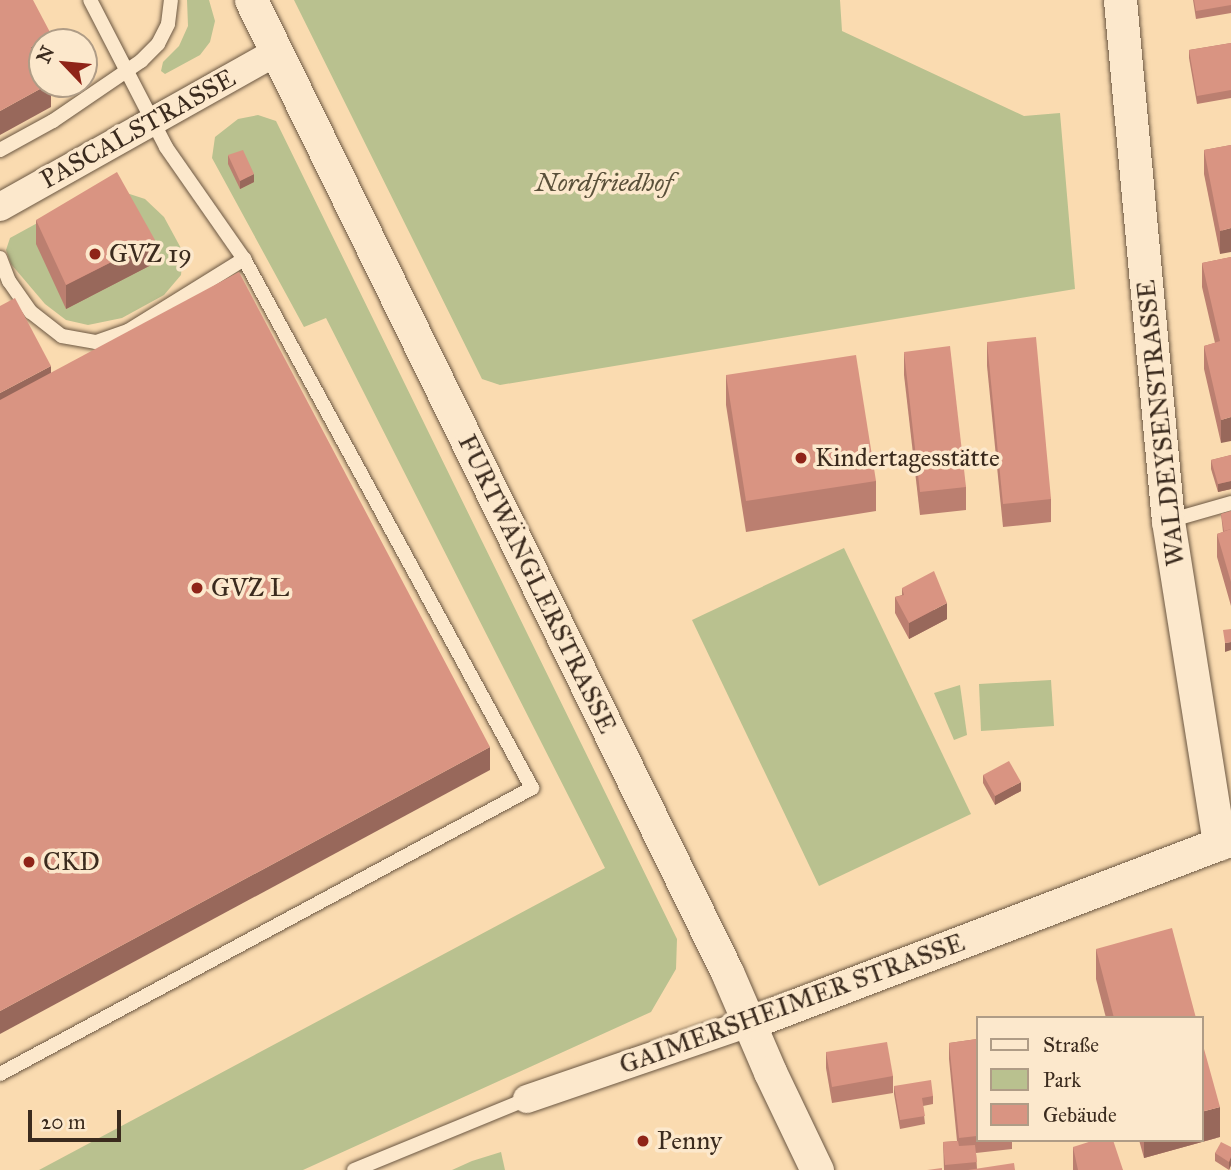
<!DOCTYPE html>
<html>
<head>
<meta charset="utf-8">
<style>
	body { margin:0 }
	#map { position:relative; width:1231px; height:1170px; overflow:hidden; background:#fadbb0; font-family:"IM FELL Great Primer",serif }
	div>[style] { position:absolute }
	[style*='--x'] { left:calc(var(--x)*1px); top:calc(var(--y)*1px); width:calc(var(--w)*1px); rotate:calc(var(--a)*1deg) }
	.green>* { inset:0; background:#b9c18f }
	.roads { filter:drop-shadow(0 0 2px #6b5742) drop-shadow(0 0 2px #6b5742) }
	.service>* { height:14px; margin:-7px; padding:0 7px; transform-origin:7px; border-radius:7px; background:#fce8cc }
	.minor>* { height:28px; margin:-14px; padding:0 14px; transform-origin:14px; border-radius:14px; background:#fce8cc }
	.tertiary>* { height:33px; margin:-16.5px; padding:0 16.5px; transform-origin:16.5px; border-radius:16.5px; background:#fce8cc }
	.wall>* { inset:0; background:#bb7f70 }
	.shaded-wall>* { inset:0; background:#98685b }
	.building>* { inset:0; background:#d99482 }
	.dots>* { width:19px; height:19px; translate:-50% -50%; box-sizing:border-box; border:4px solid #fce8cc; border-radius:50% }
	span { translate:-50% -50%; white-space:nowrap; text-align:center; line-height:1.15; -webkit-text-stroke:7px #fce8cc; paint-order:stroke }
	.street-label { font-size:26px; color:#3b2b1e }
	.park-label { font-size:26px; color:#5a503a; font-style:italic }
	.poi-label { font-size:26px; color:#3b2b1e }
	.left { translate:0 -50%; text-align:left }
	.legend { position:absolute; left:976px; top:1016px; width:228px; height:126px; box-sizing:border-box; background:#fce8cc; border:2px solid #af9c86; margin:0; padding:9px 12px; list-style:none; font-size:21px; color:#3b2b1e }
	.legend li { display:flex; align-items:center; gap:14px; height:35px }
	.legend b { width:35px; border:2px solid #af9c86 }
	.north { position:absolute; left:28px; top:28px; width:70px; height:70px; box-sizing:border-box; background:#fce8cc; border:2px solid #af9c86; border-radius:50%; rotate:296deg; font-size:19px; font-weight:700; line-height:28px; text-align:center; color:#3b2b1e }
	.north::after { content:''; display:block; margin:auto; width:24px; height:32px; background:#8f2418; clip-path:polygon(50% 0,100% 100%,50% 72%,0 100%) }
	.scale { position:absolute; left:28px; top:1110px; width:93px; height:32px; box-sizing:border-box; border:4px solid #3b2b1e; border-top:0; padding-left:9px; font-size:21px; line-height:24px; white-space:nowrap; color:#3b2b1e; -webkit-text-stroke:5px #fce8cc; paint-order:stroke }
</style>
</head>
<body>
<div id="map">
	<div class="green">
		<div style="clip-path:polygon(187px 0,209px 0,215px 21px,210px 42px,200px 55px,165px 74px,161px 71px,163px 62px,179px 46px,188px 26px)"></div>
		<div style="clip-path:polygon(294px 0,840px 0,842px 31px,1024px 116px,1060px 113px,1075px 289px,500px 385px,482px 379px)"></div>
		<div style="clip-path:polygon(258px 115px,276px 121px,677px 939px,676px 969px,651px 1012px,303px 1170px,39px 1170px,605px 868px,326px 318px,304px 327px,212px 158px,215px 137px,238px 119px)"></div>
		<div style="clip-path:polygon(105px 186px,145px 199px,164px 217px,183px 252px,181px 275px,164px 295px,122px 318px,88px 325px,66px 320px,45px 304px,11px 264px,6px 250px,10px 238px)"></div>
		<div style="clip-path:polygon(844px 548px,971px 814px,819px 886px,692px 620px)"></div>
		<div style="clip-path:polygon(1051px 680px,1054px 726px,981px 731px,979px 684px)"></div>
		<div style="clip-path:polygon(960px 685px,967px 735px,954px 740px,934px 693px)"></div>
		<div style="clip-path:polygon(501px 1152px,505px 1170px,452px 1170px,472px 1161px)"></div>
	</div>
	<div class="roads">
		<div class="service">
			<div style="--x:0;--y:150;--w:60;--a:-28.7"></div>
			<div style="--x:53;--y:121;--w:107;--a:-34.3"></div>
			<div style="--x:141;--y:61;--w:24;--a:-45"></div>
			<div style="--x:158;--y:44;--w:22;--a:-63"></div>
			<div style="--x:168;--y:24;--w:24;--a:-83"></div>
			<div style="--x:0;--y:258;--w:25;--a:69"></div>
			<div style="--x:9;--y:281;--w:38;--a:55"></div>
			<div style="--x:31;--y:312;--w:39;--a:38"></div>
			<div style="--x:62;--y:336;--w:35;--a:10"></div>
			<div style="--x:96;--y:342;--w:34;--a:-19"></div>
			<div style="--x:128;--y:331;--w:137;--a:-31.8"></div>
			<div style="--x:1168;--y:521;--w:66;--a:-15.9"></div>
			<div style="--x:0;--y:1074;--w:604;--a:-28.26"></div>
			<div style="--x:532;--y:788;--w:602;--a:-118.56"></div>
			<div style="--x:244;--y:259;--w:136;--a:-124.9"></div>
			<div style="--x:166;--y:147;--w:165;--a:-117.3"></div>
			<div style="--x:354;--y:1170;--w:187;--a:-22.3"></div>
		</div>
		<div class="minor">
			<div style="--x:0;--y:207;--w:317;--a:-29.3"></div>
			<div style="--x:527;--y:1099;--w:235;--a:-18.9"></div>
		</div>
		<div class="tertiary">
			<div style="--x:251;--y:0;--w:1082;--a:63.91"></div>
			<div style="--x:727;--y:972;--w:109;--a:66.7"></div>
			<div style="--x:770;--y:1072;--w:109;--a:64.4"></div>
			<div style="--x:1120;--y:0;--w:523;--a:84.74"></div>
			<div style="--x:1168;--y:521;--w:327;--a:81"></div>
			<div style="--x:749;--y:1023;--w:516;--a:-20.89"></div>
		</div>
	</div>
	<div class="wall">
		<div style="clip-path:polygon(1193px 0,1231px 0,1231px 13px,1196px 19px)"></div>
		<div style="clip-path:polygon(1231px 43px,1231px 98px,1197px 104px,1189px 58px,1189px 50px)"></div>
		<div style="clip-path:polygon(1231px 145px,1220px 254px,1204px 174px,1204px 150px)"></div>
		<div style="clip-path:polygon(228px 155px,254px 182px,240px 189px,228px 164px)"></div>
		<div style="clip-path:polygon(36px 220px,155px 263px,66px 309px,36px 244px)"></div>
		<div style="clip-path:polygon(1231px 257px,1221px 443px,1204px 369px,1204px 346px,1215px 343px,1202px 287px,1202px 263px)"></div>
		<div style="clip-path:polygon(987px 342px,1051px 499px,1051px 522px,1003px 527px,987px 366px)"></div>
		<div style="clip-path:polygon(904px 352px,966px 487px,966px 510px,920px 515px,904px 375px)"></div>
		<div style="clip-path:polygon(726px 375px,876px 481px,876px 511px,746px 532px,726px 405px)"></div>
		<div style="clip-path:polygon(1231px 455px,1231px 489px,1218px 492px,1211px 469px,1211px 460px)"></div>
		<div style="clip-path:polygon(1231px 511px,1231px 606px,1217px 557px,1217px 534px,1223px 532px,1221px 514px)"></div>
		<div style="clip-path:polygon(902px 588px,947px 619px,909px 639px,895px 613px,895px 597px,902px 595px)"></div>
		<div style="clip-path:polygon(983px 775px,1021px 791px,995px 805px,983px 783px)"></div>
		<div style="clip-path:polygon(1096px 949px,1196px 1018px,1106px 1018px,1096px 979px)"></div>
		<div style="clip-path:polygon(977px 1039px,977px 1140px,1012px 1140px,1012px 1149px,976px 1153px,977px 1169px,1015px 1170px,944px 1170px,943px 1142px,957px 1141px,949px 1059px,949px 1043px)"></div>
		<div style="clip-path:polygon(826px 1052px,893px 1076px,893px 1093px,832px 1103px,826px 1068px)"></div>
		<div style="clip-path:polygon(894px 1086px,933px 1096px,933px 1104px,923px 1106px,925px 1124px,900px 1129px,894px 1094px)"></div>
		<div style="clip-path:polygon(1220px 1137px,1144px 1158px,1139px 1140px,1201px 1140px)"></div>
		<div style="clip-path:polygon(1073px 1147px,1123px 1170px,1073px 1170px)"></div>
		<div style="clip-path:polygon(1231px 1147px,1231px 1165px,1229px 1170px,1215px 1161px,1215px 1153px)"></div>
	</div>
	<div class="shaded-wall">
		<div style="clip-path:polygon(52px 36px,52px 42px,42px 42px,42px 65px,31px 71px,31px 47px)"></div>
		<div style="clip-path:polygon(49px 84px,51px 84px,51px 107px,0 135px,0 111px)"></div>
		<div style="clip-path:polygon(254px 174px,254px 182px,240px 189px,240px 181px)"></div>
		<div style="clip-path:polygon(1231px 228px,1231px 252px,1220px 254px,1220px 231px)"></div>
		<div style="clip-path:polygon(155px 240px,155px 263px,66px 309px,66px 285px)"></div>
		<div style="clip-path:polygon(51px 366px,51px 396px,0 423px,0 393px)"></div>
		<div style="clip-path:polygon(1231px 417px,1231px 441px,1221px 443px,1221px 420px)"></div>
		<div style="clip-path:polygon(1231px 481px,1231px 489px,1218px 492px,1218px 484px)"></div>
		<div style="clip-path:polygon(947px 603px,947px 619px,909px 639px,909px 623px)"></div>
		<div style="clip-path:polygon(1231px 642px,1231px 650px,1225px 652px,1225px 643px)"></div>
		<div style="clip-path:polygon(490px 747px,490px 770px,0 1034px,0 1011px)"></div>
		<div style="clip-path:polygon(1021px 782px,1021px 791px,995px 805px,995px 796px)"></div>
		<div style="clip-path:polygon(1220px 1107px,1220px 1137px,1144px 1158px,1144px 1140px,1201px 1140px,1201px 1112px)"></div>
		<div style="clip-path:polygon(1231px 1157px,1231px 1165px,1229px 1170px,1229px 1162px)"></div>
	</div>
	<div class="building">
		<div style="clip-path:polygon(0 0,33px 0,52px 36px,31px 47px,42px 66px,42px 84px,49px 84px,0 111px)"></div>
		<div style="clip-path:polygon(1194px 0,1231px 0,1231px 5px,1196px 11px)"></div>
		<div style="clip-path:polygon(1231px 43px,1231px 90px,1197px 96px,1189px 50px)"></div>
		<div style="clip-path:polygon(1231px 145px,1231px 228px,1220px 231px,1204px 150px)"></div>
		<div style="clip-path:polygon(243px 150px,254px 174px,240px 181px,228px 155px)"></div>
		<div style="clip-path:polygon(117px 172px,155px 240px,66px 285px,36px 220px)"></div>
		<div style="clip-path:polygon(1231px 257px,1231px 417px,1221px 420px,1204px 346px,1220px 341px,1202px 263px)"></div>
		<div style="clip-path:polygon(239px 272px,490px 747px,0 1011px,0 400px)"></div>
		<div style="clip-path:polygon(15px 298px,51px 366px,0 393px,0 306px)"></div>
		<div style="clip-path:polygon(1036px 337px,1051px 499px,1003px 504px,987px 342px)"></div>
		<div style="clip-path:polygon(950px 346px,966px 487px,920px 492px,904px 352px)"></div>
		<div style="clip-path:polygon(856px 355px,876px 481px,746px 501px,726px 375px)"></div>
		<div style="clip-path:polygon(1231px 455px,1231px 481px,1218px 484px,1211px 460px)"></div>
		<div style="clip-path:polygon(1231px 511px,1231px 529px,1224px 531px,1221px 514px)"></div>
		<div style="clip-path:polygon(1231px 529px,1231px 582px,1217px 534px)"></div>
		<div style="clip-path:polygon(934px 571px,947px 603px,909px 623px,895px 597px,904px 595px,902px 588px)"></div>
		<div style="clip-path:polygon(1231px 629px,1231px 642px,1225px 643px,1223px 630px)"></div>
		<div style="clip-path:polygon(1009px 761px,1021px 782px,995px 796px,983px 775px)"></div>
		<div style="clip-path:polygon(1172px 928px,1196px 1018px,1114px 1018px,1096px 949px)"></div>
		<div style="clip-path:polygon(1201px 1038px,1220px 1107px,1201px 1112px)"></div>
		<div style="clip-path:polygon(977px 1039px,977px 1136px,959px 1138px,949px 1043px)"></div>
		<div style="clip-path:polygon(887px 1042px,893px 1076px,832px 1087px,826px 1052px)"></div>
		<div style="clip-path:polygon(931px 1080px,933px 1096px,922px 1098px,925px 1116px,900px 1120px,894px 1086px)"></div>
		<div style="clip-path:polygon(1095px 1140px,1113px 1140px,1123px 1170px,1078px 1170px,1073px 1147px)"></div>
		<div style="clip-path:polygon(958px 1141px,959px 1146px,975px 1145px,977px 1162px,945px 1165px,943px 1142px)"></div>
		<div style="clip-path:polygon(1221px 1142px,1231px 1147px,1231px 1157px,1229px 1162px,1215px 1153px)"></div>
		<div style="clip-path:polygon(1014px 1163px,1015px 1170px,968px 1170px)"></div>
		<div style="clip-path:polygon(942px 1168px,942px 1170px,927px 1170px)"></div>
	</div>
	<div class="dots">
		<div style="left:95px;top:254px;background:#8f2418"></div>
		<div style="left:801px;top:458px;background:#8f2418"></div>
		<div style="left:197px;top:588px;background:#8f2418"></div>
		<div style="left:29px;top:862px;background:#8f2418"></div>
		<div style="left:643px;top:1141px;background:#8f2418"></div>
	</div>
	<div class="street-label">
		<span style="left:138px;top:129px;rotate:-29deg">PASCALSTRASSE</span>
		<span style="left:1161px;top:423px;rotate:-96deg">WALDEYSENSTRASSE</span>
		<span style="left:537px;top:584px;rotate:64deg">FURTWÄNGLERSTRASSE</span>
		<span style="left:792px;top:1004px;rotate:-20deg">GAIMERSHEIMER STRASSE</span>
	</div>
	<div class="park-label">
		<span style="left:604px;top:183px">Nordfriedhof</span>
	</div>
	<div class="poi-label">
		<span class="left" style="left:109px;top:254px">GVZ 19</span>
		<span class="left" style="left:815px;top:458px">Kindertagesstätte</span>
		<span class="left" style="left:211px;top:588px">GVZ L</span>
		<span class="left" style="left:43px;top:862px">CKD</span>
		<span class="left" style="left:657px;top:1141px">Penny</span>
	</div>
	<ul class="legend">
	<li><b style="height:9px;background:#fce8cc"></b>Straße</li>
	<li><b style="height:19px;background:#b9c18f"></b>Park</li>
	<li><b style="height:19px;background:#d99482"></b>Gebäude</li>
	</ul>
	<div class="north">N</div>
	<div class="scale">20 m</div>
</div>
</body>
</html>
